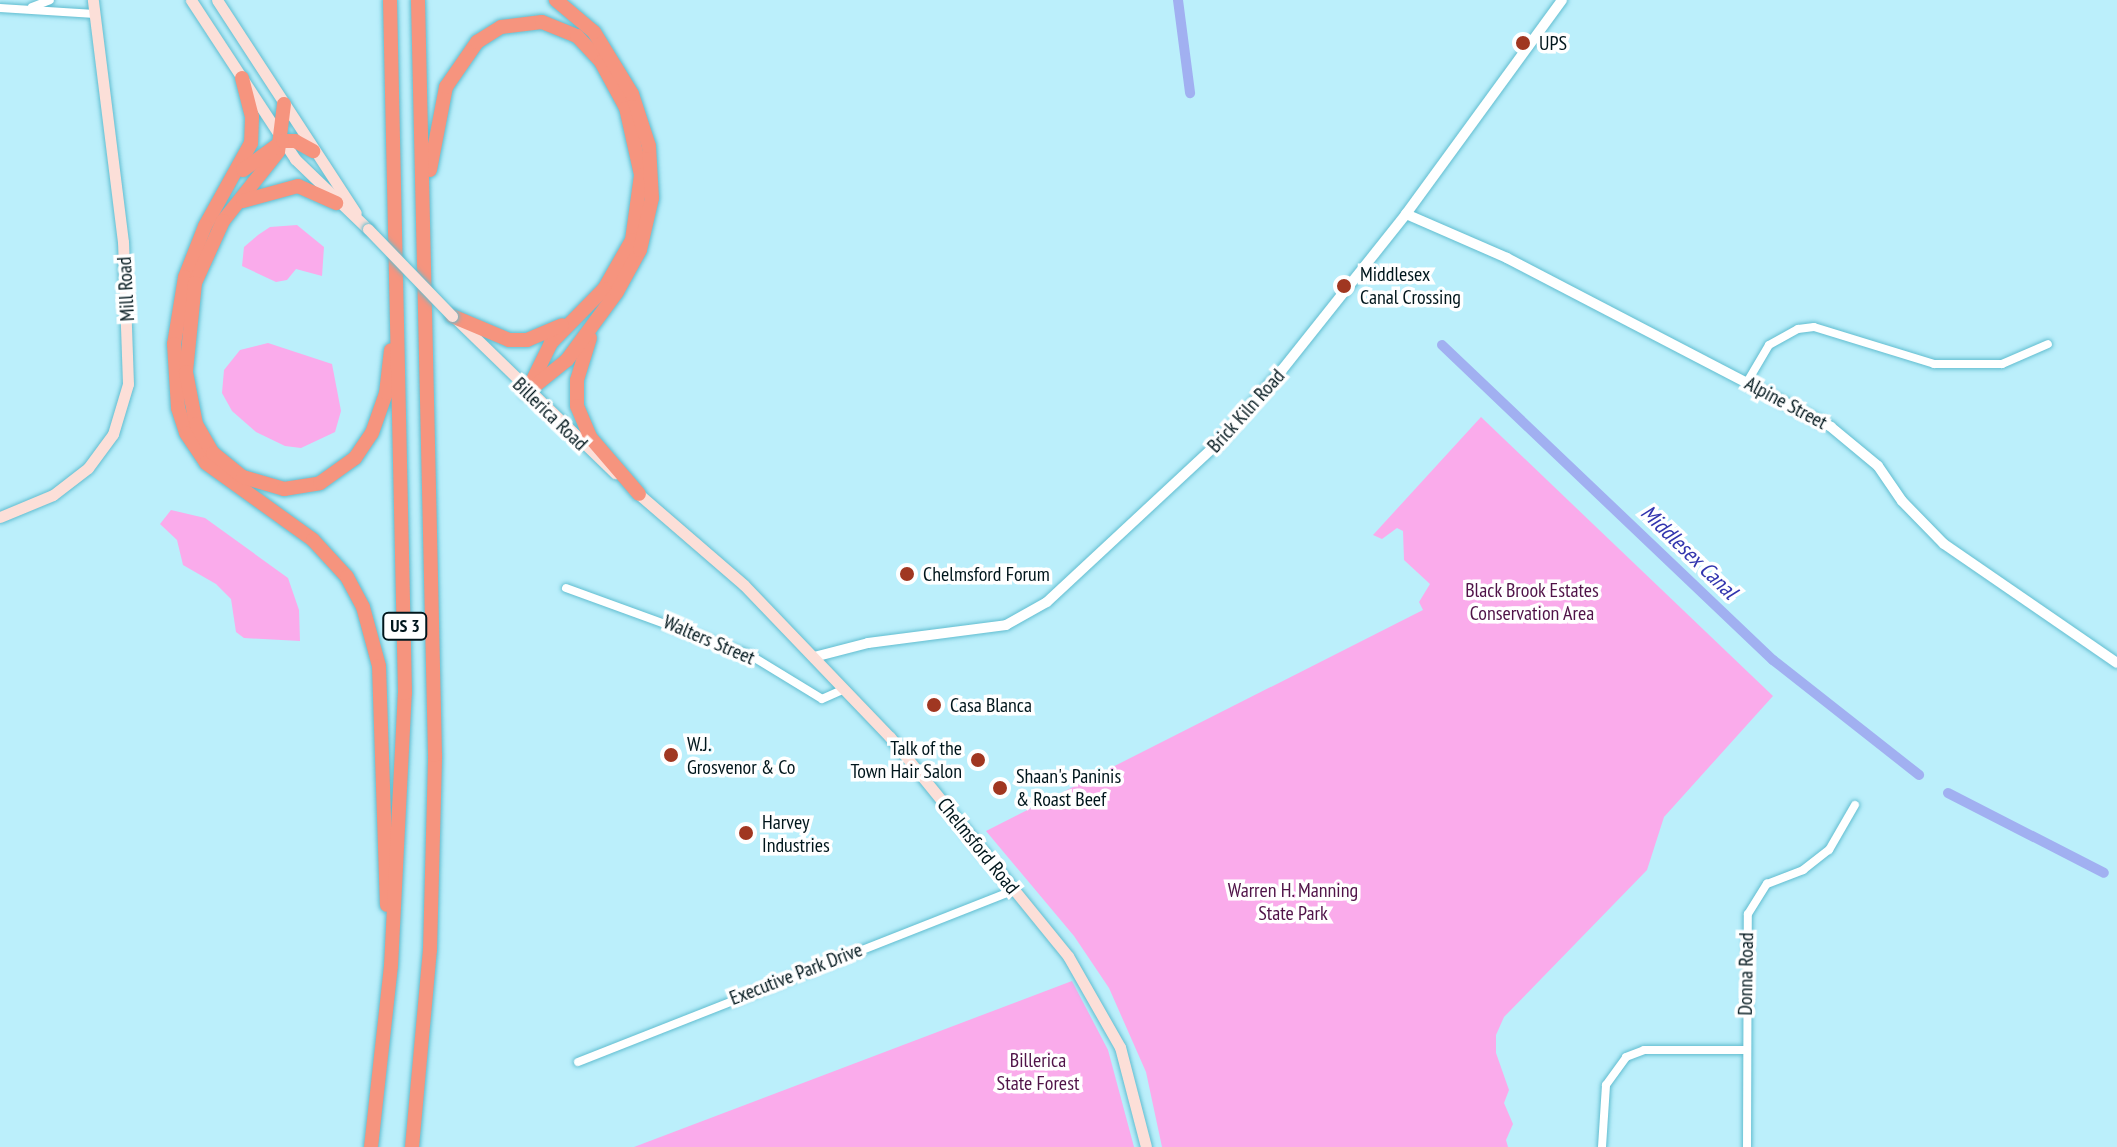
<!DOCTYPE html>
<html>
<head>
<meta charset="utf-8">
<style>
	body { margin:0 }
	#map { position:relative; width:2117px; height:1147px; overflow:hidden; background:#bbeffb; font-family:"PT Sans Narrow",sans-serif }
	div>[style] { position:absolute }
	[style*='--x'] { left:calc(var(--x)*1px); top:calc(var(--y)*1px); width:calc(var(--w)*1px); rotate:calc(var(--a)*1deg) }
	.green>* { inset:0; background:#faabeb }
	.canal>* { height:10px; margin:-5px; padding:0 5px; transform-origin:5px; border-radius:5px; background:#a1b0f1 }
	.roads { filter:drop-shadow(0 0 2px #61bdd0) drop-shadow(0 0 2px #61bdd0) }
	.minor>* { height:8px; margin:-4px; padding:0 4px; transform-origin:4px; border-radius:4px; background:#fff }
	.tertiary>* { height:10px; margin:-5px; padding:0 5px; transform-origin:5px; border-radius:5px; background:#fff }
	.secondary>* { height:11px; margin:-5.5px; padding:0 5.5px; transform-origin:5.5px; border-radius:5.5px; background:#fcdfd8 }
	.motorway>* { height:14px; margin:-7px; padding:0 7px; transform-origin:7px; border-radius:7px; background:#f6947e }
	.bridges { filter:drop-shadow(0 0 2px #61bdd0) drop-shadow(0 0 2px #61bdd0) }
	.secondary-bridge>* { height:11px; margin:-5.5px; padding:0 5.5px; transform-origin:5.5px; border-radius:5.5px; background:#fcdfd8 }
	.dots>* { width:22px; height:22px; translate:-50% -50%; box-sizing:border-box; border:4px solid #fff; border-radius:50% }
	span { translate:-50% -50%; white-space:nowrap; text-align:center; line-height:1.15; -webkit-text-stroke:7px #fff; paint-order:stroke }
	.shield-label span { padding:2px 6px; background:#fff; border:2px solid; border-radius:6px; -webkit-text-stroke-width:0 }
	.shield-label { font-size:18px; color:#00161c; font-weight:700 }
	.poi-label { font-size:20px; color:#00161c }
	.left { translate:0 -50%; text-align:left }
	.right { translate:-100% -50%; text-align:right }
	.street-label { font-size:20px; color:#00161c }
	.park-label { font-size:20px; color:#501348 }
	.water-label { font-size:22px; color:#3235ae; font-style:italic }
</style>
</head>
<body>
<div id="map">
	<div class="green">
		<div style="clip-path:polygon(297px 225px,324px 247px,322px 276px,296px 269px,287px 280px,276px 282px,242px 266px,244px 247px,258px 235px,270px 227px)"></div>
		<div style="clip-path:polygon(268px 343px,332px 364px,341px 411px,335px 432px,301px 448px,285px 446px,256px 432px,232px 411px,222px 393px,224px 370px,240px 350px)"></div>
		<div style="clip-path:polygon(1481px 417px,1773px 696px,1664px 817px,1647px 870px,1504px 1017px,1496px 1035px,1496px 1053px,1509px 1090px,1504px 1103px,1513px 1124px,1506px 1140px,1508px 1147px,1162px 1147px,1146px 1072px,1109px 988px,1074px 936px,986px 831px,1423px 610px,1419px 602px,1430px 584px,1404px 560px,1403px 531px,1397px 528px,1382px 539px,1373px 535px)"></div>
		<div style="clip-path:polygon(171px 510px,205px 518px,288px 578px,299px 610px,300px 641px,244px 638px,236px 632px,231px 599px,216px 584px,183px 565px,177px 540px,160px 524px)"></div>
		<div style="clip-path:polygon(1072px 981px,1108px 1050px,1134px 1147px,634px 1147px)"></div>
	</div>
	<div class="canal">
		<div style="--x:1178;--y:0;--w:94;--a:82.6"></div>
		<div style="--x:1442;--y:345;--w:457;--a:43.6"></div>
		<div style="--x:1773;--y:660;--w:186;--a:38.2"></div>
		<div style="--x:1948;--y:793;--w:175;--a:27.1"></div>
	</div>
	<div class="roads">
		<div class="minor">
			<div style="--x:32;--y:7;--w:19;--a:-21"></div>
			<div style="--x:0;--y:8;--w:95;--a:3.6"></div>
			<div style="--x:1746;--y:384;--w:45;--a:-59.5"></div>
			<div style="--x:1769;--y:345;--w:33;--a:-29"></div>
			<div style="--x:1798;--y:329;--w:16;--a:-7"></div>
			<div style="--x:1814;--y:327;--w:126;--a:17.1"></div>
			<div style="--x:1934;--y:364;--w:68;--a:0"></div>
			<div style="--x:2002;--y:364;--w:50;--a:-23.5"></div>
			<div style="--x:566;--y:588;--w:196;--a:20"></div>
			<div style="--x:750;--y:655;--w:84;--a:31.4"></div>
			<div style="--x:822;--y:699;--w:24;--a:-24"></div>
			<div style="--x:578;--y:1062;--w:470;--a:-21.5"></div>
			<div style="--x:1602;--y:1147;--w:62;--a:-86.3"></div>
			<div style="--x:1606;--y:1085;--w:34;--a:-54"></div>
			<div style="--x:1626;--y:1057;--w:19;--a:-21"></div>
			<div style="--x:1644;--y:1050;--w:101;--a:0"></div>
			<div style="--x:1747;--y:1147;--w:233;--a:-89.8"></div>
			<div style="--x:1748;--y:914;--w:36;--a:-58"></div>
			<div style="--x:1767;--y:884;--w:39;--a:-21"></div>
			<div style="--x:1803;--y:870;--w:33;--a:-38"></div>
			<div style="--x:1829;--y:850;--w:52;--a:-60"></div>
		</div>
		<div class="tertiary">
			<div style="--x:1406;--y:214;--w:110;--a:23.5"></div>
			<div style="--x:1507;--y:258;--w:365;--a:27.5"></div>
			<div style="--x:1831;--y:427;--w:61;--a:39.7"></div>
			<div style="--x:1878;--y:466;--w:42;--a:55.6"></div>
			<div style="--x:1902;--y:501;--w:60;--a:45.7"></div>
			<div style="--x:1944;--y:544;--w:210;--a:34.5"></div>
			<div style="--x:814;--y:657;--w:56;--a:-14.5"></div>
			<div style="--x:868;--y:643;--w:139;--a:-7.4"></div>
			<div style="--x:1006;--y:625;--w:47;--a:-29.3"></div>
			<div style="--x:1047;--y:602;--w:236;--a:-42.9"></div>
			<div style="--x:1220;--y:441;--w:94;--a:-48.9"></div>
			<div style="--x:1282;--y:370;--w:199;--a:-51.5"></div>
			<div style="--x:1406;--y:214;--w:265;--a:-53.9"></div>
		</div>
		<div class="secondary">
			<div style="--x:191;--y:0;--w:190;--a:56.8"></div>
			<div style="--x:295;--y:159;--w:101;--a:43.8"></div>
			<div style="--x:217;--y:0;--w:254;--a:56.9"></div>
			<div style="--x:455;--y:318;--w:223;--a:44.1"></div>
			<div style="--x:634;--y:490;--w:145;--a:40.8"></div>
			<div style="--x:744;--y:585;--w:211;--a:46.2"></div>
			<div style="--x:890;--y:737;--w:282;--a:50.9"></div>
			<div style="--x:1068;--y:956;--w:105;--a:60.3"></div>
			<div style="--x:1120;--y:1047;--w:103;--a:75.4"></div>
			<div style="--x:0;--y:517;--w:57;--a:-22.5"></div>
			<div style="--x:53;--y:495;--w:44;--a:-37.6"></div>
			<div style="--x:88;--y:468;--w:42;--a:-53.7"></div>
			<div style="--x:113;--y:434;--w:52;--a:-73.3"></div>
			<div style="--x:128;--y:384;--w:142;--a:-92"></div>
			<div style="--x:123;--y:242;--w:244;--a:-97.1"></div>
		</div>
		<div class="motorway">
			<div style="--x:242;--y:78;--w:40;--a:75.6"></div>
			<div style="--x:252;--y:117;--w:26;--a:92"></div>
			<div style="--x:251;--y:143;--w:95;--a:119"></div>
			<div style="--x:205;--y:226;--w:55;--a:111.4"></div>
			<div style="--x:185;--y:277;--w:68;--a:99.3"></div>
			<div style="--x:174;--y:344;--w:64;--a:86.4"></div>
			<div style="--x:178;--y:408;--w:26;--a:72"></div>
			<div style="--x:186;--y:433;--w:36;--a:56"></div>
			<div style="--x:206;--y:463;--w:132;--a:35.7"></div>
			<div style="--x:313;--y:540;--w:50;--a:47.4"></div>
			<div style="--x:347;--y:577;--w:34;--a:62"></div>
			<div style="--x:363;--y:607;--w:61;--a:74.8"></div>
			<div style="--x:379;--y:666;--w:239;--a:88.1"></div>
			<div style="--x:284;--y:104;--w:48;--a:97.1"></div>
			<div style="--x:278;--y:152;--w:88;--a:128.6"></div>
			<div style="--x:223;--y:221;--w:68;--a:114.3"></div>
			<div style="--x:195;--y:283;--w:89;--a:95.8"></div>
			<div style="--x:186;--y:372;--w:53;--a:79.1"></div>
			<div style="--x:196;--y:424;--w:34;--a:60"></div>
			<div style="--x:213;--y:453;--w:38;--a:39"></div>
			<div style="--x:243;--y:477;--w:43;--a:16.3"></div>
			<div style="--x:284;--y:489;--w:36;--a:-9"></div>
			<div style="--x:320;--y:483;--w:43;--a:-35.5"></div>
			<div style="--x:355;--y:458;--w:30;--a:-56"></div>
			<div style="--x:372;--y:433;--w:42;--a:-70.7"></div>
			<div style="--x:386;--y:393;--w:43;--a:-83.4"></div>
			<div style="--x:243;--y:170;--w:49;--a:-35.9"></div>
			<div style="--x:283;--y:141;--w:12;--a:0"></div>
			<div style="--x:295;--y:141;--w:21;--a:29"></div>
			<div style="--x:430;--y:170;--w:85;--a:-79.1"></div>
			<div style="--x:446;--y:87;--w:55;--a:-55.4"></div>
			<div style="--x:477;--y:42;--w:28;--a:-32"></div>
			<div style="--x:501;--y:27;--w:41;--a:-7"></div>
			<div style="--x:542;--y:22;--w:38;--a:22"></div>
			<div style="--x:577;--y:36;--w:35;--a:47"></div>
			<div style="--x:601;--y:62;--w:52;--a:61.5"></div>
			<div style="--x:626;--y:108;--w:69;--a:77.4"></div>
			<div style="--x:641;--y:175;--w:66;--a:97.9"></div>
			<div style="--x:632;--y:240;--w:56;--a:119.7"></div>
			<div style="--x:604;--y:289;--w:76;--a:134.5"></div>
			<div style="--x:551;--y:343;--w:55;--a:116.1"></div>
			<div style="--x:243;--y:201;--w:57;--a:-15.3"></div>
			<div style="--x:298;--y:186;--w:42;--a:24.1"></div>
			<div style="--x:452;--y:316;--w:62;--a:22.8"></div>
			<div style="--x:509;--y:340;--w:18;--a:0"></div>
			<div style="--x:527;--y:340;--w:38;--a:-23"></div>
			<div style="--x:590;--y:338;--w:44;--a:107.2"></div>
			<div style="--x:577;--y:380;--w:26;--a:90"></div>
			<div style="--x:577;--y:406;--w:34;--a:67"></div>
			<div style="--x:590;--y:437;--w:75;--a:49.3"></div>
			<div style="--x:527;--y:392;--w:51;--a:-38.7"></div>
			<div style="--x:567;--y:360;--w:84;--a:-53.7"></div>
			<div style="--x:617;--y:292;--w:48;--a:-61.3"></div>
			<div style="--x:640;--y:250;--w:53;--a:-77"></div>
			<div style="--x:652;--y:198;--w:52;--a:-93.3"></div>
			<div style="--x:649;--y:146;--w:55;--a:-108.1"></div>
			<div style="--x:632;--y:94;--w:73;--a:-121.5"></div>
			<div style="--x:594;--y:32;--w:50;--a:-139.9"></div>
			<div style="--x:371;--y:1147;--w:182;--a:-83.7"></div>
			<div style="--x:391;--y:966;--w:273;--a:-87.1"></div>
			<div style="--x:405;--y:693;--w:693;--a:-91.24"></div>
			<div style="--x:412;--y:1147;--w:198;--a:-84.8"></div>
			<div style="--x:430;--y:950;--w:195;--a:-88.5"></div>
			<div style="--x:435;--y:755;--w:755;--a:-91.29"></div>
		</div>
	</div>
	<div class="bridges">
		<div class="secondary-bridge">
			<div style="--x:368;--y:229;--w:121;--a:46"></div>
		</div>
	</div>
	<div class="dots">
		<div style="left:1523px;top:43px;background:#a03721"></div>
		<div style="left:1344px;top:286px;background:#a03721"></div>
		<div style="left:907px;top:574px;background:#a03721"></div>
		<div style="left:934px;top:705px;background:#a03721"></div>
		<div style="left:671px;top:755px;background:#a03721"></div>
		<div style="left:978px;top:760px;background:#a03721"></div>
		<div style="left:1000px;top:788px;background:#a03721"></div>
		<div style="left:746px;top:833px;background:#a03721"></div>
	</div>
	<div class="shield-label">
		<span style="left:405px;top:626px">US 3</span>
	</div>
	<div class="poi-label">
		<span class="left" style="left:1539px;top:43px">UPS</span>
		<span class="left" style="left:1360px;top:286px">Middlesex<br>Canal Crossing</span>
		<span class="left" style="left:923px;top:574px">Chelmsford Forum</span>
		<span class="left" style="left:950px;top:705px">Casa Blanca</span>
		<span class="left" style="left:687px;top:756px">W.J.<br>Grosvenor &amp; Co</span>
		<span class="right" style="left:962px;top:760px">Talk of the<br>Town Hair Salon</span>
		<span class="left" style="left:1016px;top:788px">Shaan's Paninis<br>&amp; Roast Beef</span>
		<span class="left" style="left:762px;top:834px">Harvey<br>Industries</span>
	</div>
	<div class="street-label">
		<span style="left:126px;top:289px;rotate:-93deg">Mill Road</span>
		<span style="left:1786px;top:403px;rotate:28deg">Alpine Street</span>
		<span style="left:1246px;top:411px;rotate:-48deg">Brick Kiln Road</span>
		<span style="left:550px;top:414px;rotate:44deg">Billerica Road</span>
		<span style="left:709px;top:640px;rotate:23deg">Walters Street</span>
		<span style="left:978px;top:846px;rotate:51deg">Chelmsford Road</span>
		<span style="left:796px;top:974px;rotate:-21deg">Executive Park Drive</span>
		<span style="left:1746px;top:974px;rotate:-89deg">Donna Road</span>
	</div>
	<div class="park-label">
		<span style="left:1532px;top:602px">Black Brook Estates<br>Conservation Area</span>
		<span style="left:1293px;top:902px">Warren H. Manning<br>State Park</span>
		<span style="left:1038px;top:1072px">Billerica<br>State Forest</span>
	</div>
	<div class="water-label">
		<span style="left:1689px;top:552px;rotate:44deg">Middlesex Canal</span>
	</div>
</div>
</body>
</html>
